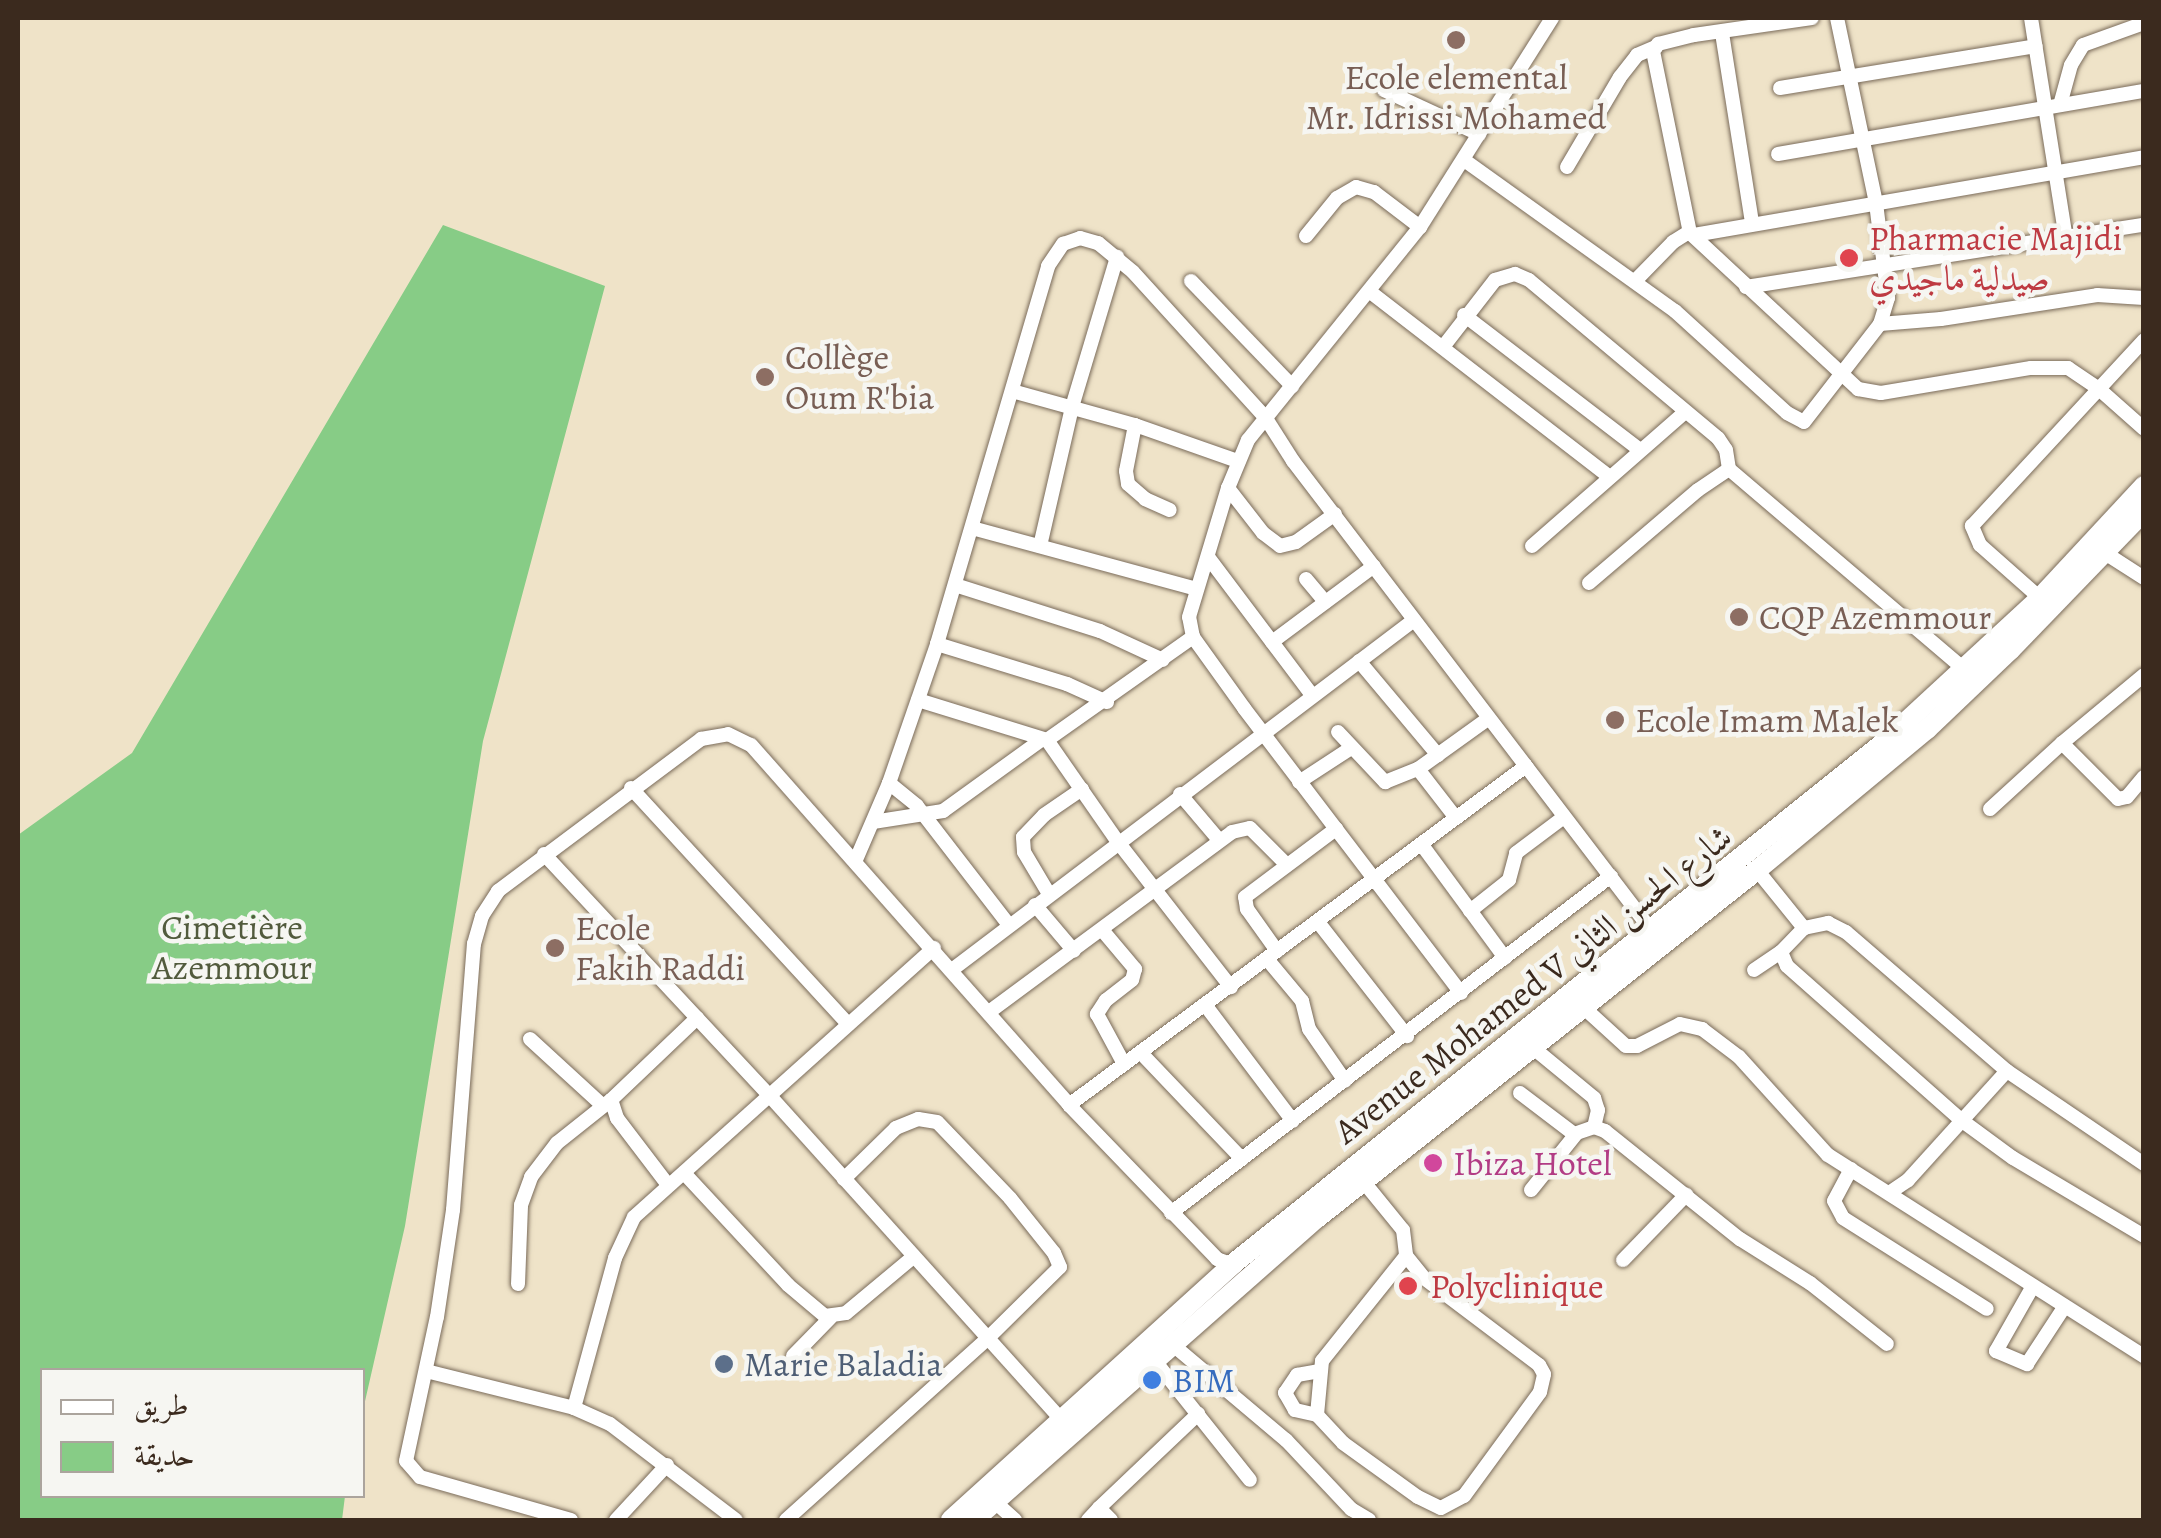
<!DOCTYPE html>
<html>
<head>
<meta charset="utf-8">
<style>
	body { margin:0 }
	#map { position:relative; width:2161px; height:1538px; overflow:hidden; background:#efe3c8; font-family:Alegreya,Amiri,serif }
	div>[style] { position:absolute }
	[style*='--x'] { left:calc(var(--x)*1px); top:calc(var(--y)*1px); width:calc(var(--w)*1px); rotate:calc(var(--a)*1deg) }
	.green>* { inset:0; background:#87cc86 }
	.roads { filter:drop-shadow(0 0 2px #7a6b5a) drop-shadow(0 0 2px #7a6b5a) }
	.minor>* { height:14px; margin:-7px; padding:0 7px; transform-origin:7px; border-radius:7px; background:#fff }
	.secondary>* { height:20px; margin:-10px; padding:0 10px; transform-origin:10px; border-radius:10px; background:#fff }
	.dots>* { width:28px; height:28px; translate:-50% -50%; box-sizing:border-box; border:5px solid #f6f6f2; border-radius:50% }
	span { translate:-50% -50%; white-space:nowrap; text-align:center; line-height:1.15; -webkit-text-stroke:9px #f6f6f2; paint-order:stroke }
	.education-label { font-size:35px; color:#785e54 }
	.left { translate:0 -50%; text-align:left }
	.health-label { font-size:35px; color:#be3a42 }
	.park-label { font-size:35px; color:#525b3d }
	.street-label { font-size:35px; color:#3b2a1e }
	.hotel-label { font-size:35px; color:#b23c85 }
	.service-label { font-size:35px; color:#4e5e75 }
	.shop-label { font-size:35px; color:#366cbe }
	.frame { position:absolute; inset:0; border:20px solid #3b2a1e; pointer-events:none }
	.legend { position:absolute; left:40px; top:1368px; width:325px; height:130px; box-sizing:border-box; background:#f6f6f2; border:2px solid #aba49d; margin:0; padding:12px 18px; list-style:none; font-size:30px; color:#3b2a1e }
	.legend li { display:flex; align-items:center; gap:20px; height:50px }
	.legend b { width:50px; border:2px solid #aba49d }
</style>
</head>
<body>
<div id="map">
	<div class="green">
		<div style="clip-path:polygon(443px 225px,605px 286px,483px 741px,405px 1226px,363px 1410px,362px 1370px,42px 1370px,42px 1496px,345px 1496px,342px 1520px,18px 1520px,18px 835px,132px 753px)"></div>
	</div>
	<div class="roads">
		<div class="minor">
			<div style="--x:2031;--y:18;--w:223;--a:81"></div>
			<div style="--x:1722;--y:33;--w:192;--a:81"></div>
			<div style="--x:1780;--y:88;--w:259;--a:-9.3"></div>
			<div style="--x:1384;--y:90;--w:105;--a:24.9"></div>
			<div style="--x:2060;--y:105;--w:41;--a:-74.6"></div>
			<div style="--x:2071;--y:65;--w:23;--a:-59"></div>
			<div style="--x:2083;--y:45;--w:65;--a:-19.8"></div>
			<div style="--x:1778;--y:154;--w:371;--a:-9.8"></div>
			<div style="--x:1464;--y:160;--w:259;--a:35.6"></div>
			<div style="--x:1675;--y:311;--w:151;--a:42.3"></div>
			<div style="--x:1787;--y:413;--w:19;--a:28"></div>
			<div style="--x:1804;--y:422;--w:124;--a:-52.2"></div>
			<div style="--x:1880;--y:324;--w:27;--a:-73"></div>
			<div style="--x:1888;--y:298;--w:96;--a:-97.2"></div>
			<div style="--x:1876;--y:203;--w:189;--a:-101.9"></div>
			<div style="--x:1567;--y:167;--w:104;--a:-59.5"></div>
			<div style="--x:1620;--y:77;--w:28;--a:-52"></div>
			<div style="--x:1637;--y:55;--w:21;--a:-23"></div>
			<div style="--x:1690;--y:233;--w:186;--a:-101.5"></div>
			<div style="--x:1653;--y:51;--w:9;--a:-54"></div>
			<div style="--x:1658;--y:44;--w:37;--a:-14"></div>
			<div style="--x:1694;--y:35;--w:119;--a:-8.2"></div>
			<div style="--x:1694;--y:235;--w:457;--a:-9.8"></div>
			<div style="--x:1306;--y:236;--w:49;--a:-50.8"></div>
			<div style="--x:1337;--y:198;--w:22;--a:-30"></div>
			<div style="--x:1356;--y:187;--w:19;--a:16"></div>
			<div style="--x:1374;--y:192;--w:58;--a:37.3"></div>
			<div style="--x:1191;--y:281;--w:146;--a:46.1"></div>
			<div style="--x:1635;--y:281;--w:54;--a:-45.7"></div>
			<div style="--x:1673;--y:242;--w:19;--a:-32"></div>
			<div style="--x:1689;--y:232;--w:231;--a:42.9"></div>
			<div style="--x:1858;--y:389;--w:23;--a:10"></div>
			<div style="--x:1881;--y:393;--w:152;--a:-9.5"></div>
			<div style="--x:2031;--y:368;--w:37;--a:0"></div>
			<div style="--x:2068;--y:368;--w:37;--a:34"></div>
			<div style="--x:2099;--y:389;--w:60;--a:41.6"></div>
			<div style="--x:1746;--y:287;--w:403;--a:-8.9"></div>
			<div style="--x:1369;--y:291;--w:304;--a:37.7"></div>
			<div style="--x:1464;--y:315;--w:222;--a:37.5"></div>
			<div style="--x:1880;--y:324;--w:61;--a:-4.7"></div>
			<div style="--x:1941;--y:319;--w:158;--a:-8.7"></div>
			<div style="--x:2097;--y:295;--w:47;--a:3.7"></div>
			<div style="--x:1443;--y:347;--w:85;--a:-52.2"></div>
			<div style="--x:1495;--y:280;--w:21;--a:-17"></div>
			<div style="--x:1515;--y:274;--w:15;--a:23"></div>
			<div style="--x:1529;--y:280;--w:246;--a:39.9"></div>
			<div style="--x:1718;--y:438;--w:14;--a:56"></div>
			<div style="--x:1726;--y:450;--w:19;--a:81"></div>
			<div style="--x:1729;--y:469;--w:316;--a:40.4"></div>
			<div style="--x:1012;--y:391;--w:128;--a:15.5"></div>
			<div style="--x:1135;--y:425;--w:109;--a:19.3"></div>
			<div style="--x:1135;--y:425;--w:47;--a:101.1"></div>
			<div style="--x:1126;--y:471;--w:13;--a:81"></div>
			<div style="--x:1128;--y:484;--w:23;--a:41"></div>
			<div style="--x:1145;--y:499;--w:27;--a:24"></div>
			<div style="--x:1228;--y:488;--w:57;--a:52.1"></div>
			<div style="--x:1263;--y:533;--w:21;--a:37"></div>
			<div style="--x:1280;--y:546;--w:16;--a:-14"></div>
			<div style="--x:1296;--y:542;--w:48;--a:-35.7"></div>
			<div style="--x:972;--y:528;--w:233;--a:15.2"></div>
			<div style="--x:1040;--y:546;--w:143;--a:-77"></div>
			<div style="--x:1072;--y:407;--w:157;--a:-73.3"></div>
			<div style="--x:1532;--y:546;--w:202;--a:-41.2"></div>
			<div style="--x:2105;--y:553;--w:46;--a:32.7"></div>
			<div style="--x:1208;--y:557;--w:173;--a:53"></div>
			<div style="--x:1306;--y:579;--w:30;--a:50"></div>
			<div style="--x:1589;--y:583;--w:143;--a:-40.5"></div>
			<div style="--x:1698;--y:490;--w:37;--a:-34"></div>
			<div style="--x:955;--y:585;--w:152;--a:17.6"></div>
			<div style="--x:1100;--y:631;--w:69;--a:24.7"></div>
			<div style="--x:2040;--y:598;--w:80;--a:-138.5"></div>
			<div style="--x:1980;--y:545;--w:21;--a:-113"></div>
			<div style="--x:1972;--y:526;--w:253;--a:-47.2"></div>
			<div style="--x:1272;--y:642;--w:127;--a:-36.7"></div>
			<div style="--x:937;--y:644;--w:136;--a:17.1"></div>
			<div style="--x:1067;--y:684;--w:44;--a:24.2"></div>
			<div style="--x:1359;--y:661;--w:123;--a:50"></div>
			<div style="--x:2144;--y:675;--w:107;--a:140.3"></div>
			<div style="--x:2062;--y:743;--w:79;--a:45"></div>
			<div style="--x:2118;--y:799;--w:9;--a:-13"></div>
			<div style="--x:2127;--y:797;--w:26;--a:-50"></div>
			<div style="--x:918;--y:700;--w:135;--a:17.2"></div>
			<div style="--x:1047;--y:740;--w:179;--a:-35.2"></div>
			<div style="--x:1338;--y:732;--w:69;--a:46.8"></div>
			<div style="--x:1385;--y:782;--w:35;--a:-22"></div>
			<div style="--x:1418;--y:769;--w:62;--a:52.2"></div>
			<div style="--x:1047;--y:740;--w:124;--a:55.2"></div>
			<div style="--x:1118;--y:842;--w:184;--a:52.1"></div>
			<div style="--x:1418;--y:769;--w:87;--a:-35.7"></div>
			<div style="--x:1299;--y:782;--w:62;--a:-33.2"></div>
			<div style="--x:889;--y:783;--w:36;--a:39"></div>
			<div style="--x:917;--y:806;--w:150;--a:52.3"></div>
			<div style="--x:631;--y:788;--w:321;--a:47.4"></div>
			<div style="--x:1180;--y:794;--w:60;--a:49.7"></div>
			<div style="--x:1990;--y:809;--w:98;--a:-42.5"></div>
			<div style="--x:873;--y:822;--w:71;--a:-8.9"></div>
			<div style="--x:943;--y:811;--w:121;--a:-35.9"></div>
			<div style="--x:1422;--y:845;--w:140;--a:53.7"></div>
			<div style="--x:544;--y:854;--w:330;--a:47"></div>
			<div style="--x:769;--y:1095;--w:444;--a:48"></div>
			<div style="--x:855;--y:862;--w:86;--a:-66.7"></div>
			<div style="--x:889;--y:783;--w:147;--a:-70.9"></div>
			<div style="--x:937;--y:644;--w:394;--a:-73.6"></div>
			<div style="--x:1048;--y:266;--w:27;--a:-56"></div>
			<div style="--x:1063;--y:244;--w:18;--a:-19"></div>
			<div style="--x:1080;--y:238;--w:19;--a:16"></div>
			<div style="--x:1098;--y:243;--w:45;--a:39.6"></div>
			<div style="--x:1133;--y:272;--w:196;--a:47.7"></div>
			<div style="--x:1265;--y:417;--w:52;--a:57.5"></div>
			<div style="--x:1293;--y:461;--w:596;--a:52.63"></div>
			<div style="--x:1757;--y:870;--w:75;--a:51"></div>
			<div style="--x:1804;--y:928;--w:33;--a:134"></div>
			<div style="--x:1781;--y:952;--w:15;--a:67"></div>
			<div style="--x:1787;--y:966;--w:232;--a:41.5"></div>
			<div style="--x:1961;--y:1120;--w:64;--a:36.2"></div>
			<div style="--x:2013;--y:1158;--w:152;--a:30.8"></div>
			<div style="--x:1049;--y:894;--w:49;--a:-120.8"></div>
			<div style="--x:1024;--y:852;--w:15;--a:-94"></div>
			<div style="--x:1023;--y:837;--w:30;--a:-46"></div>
			<div style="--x:1044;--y:815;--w:46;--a:-34.4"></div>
			<div style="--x:1035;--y:905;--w:60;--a:49.7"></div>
			<div style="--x:1470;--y:911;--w:50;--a:-38.5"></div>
			<div style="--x:1509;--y:880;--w:28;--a:-75"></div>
			<div style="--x:1516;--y:853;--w:60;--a:-36.9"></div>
			<div style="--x:1318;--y:922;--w:145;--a:52"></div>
			<div style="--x:1804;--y:928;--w:25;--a:-12"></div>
			<div style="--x:1828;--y:923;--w:20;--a:27"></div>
			<div style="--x:1846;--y:932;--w:213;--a:40.8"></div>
			<div style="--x:2007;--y:1071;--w:166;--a:34.2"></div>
			<div style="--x:1103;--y:931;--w:50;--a:49.9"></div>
			<div style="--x:1135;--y:969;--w:11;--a:105"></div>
			<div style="--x:1132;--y:980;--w:33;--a:142"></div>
			<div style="--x:1106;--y:1000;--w:17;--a:123"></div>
			<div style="--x:1097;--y:1014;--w:57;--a:61.6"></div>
			<div style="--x:1277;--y:951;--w:52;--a:-125.5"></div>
			<div style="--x:1247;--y:909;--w:12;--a:-99"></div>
			<div style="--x:1245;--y:897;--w:114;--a:-36.8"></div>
			<div style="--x:1267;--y:959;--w:55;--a:50.2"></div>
			<div style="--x:1302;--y:1001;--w:29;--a:76"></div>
			<div style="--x:1309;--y:1029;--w:63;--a:55.3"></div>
			<div style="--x:953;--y:969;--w:578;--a:-37.13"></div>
			<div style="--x:1754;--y:970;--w:32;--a:-34"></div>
			<div style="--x:1461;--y:993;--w:358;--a:-127.3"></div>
			<div style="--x:1244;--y:708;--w:87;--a:-125.7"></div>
			<div style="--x:1193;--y:637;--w:20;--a:-101"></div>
			<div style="--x:1189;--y:617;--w:135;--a:-73.2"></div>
			<div style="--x:1228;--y:488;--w:52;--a:-67.4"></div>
			<div style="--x:1248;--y:440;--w:274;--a:-51.1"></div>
			<div style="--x:1420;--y:227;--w:247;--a:-57.7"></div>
			<div style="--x:1206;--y:1006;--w:144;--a:52.9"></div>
			<div style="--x:1582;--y:1006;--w:59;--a:42.3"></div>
			<div style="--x:1626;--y:1046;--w:11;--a:0"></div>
			<div style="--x:1637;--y:1046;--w:48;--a:-27.1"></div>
			<div style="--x:1680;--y:1024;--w:23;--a:13"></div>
			<div style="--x:1702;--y:1029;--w:46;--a:37.1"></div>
			<div style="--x:1739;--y:1057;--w:132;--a:47.8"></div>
			<div style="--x:1828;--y:1155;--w:375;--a:32.5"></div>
			<div style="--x:989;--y:1012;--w:302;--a:-36.5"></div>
			<div style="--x:1232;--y:832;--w:18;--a:-13"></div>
			<div style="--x:1250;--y:828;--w:49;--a:45"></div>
			<div style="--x:530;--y:1039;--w:99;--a:42.5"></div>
			<div style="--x:1531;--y:1046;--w:82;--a:39.5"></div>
			<div style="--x:1594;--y:1098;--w:13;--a:72"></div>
			<div style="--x:1598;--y:1110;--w:17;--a:103"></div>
			<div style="--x:1142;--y:1054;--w:145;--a:46.4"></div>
			<div style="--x:1520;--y:1093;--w:68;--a:37.2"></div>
			<div style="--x:1574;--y:1134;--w:21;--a:-19"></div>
			<div style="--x:1594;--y:1127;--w:12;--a:20"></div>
			<div style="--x:1605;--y:1131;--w:173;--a:38.7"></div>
			<div style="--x:1740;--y:1239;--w:83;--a:32.2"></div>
			<div style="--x:1810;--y:1283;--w:98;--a:38.4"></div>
			<div style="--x:1069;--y:1105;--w:569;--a:-36.57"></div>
			<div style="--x:1851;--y:1169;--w:36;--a:118"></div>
			<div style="--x:1834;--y:1201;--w:19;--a:62"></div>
			<div style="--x:1843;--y:1218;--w:170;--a:32.3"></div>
			<div style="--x:684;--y:1173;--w:153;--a:47.1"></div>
			<div style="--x:788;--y:1285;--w:48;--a:40"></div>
			<div style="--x:825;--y:1316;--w:21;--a:-8"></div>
			<div style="--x:846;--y:1313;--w:86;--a:-39.8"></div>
			<div style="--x:1363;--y:1181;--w:63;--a:50.8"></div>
			<div style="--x:1403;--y:1230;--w:26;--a:83"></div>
			<div style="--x:1406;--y:1256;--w:134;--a:128.7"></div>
			<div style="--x:1322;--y:1361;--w:54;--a:95.3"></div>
			<div style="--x:1317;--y:1415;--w:38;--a:47"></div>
			<div style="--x:1343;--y:1443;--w:92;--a:35.8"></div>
			<div style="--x:1418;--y:1497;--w:25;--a:26"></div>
			<div style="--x:1441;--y:1508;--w:26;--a:-28"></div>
			<div style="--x:1464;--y:1496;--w:129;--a:-53.8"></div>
			<div style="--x:1540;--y:1392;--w:18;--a:-77"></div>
			<div style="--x:1544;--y:1374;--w:10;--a:-119"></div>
			<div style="--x:1539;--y:1365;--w:144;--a:-142.9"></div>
			<div style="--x:1424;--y:1278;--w:28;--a:-129"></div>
			<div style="--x:668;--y:1185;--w:84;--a:-127.3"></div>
			<div style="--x:617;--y:1118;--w:19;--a:-108"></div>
			<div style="--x:611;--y:1100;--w:119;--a:-43.6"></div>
			<div style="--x:1531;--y:1190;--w:72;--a:-51.2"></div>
			<div style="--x:1889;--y:1193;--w:23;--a:-34"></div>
			<div style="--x:1908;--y:1180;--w:147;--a:-47.8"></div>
			<div style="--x:1171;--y:1213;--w:554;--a:-37.45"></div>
			<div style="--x:1623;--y:1260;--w:91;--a:-45.9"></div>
			<div style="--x:518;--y:1284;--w:79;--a:-87.8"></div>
			<div style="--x:521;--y:1205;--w:30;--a:-70"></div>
			<div style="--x:531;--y:1177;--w:43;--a:-52.6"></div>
			<div style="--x:557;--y:1143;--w:69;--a:-38.5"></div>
			<div style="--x:2033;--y:1286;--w:75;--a:119.6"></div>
			<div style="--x:1996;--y:1351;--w:34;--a:23"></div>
			<div style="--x:2027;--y:1364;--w:69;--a:-56.8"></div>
			<div style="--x:1173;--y:1345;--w:148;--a:40.1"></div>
			<div style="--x:1286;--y:1440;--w:95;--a:46.7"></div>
			<div style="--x:1351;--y:1509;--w:21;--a:31"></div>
			<div style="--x:793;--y:1356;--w:54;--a:-45.7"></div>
			<div style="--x:1155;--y:1361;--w:152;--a:51.4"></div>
			<div style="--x:426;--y:1371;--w:153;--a:14"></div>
			<div style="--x:574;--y:1408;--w:39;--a:24"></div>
			<div style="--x:610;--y:1424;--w:158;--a:37.3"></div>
			<div style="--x:574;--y:1408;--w:156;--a:-74.7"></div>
			<div style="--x:615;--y:1258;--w:45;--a:-65.1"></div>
			<div style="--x:634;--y:1217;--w:403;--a:-41.9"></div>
			<div style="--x:1317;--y:1415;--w:23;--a:-167"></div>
			<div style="--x:1295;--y:1410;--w:20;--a:-120"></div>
			<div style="--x:1285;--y:1393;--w:22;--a:-56"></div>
			<div style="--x:1297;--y:1375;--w:23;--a:-10"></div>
			<div style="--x:995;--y:1502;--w:27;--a:42"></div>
			<div style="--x:1099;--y:1508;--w:137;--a:-43.5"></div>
			<div style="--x:571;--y:1520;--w:157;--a:-164.1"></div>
			<div style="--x:420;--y:1477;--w:21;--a:-131"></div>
			<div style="--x:406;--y:1461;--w:147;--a:-77.9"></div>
			<div style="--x:437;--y:1317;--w:108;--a:-81.5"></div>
			<div style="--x:453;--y:1210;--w:267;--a:-85.5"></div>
			<div style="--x:474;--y:944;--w:29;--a:-74"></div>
			<div style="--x:482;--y:916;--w:30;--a:-57"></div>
			<div style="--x:498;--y:891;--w:254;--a:-36.8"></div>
			<div style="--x:701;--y:739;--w:27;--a:-10"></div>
			<div style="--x:728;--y:734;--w:25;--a:26"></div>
			<div style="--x:751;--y:745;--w:480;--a:48.5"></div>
			<div style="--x:1069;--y:1105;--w:214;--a:46.1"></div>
			<div style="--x:1217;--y:1259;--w:20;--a:20"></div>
			<div style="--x:616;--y:1520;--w:75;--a:-47.2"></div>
			<div style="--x:786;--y:1520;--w:272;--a:-42"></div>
			<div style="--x:988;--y:1338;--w:101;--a:-44.6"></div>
			<div style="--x:1060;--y:1267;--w:15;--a:-113"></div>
			<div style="--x:1054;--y:1253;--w:70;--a:-128.7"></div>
			<div style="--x:1010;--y:1198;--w:105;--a:-133.8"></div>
			<div style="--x:937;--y:1122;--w:19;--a:-171"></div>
			<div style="--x:918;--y:1119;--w:24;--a:158"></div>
			<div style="--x:896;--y:1128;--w:73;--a:135.6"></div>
			<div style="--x:1088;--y:1520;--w:16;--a:-47"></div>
			<div style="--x:1099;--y:1508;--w:17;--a:45"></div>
		</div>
		<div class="secondary">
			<div style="--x:951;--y:1520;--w:382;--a:-42.2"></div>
			<div style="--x:1234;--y:1263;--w:830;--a:-38.69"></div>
			<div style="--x:1882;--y:744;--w:215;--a:-42.7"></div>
			<div style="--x:2040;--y:598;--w:153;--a:-47.1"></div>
			<div style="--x:974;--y:1520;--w:457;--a:-41.4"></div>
			<div style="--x:1317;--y:1218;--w:561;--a:-38.34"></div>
			<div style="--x:1757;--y:870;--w:221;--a:-39.7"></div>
			<div style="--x:1927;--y:729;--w:115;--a:-43.6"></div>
			<div style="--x:2010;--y:650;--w:193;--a:-46"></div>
		</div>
	</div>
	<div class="dots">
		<div style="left:1456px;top:40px;background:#8d6e63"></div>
		<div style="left:1849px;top:258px;background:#e0444e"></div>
		<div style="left:765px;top:377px;background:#8d6e63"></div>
		<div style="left:1739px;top:617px;background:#8d6e63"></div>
		<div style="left:1615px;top:720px;background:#8d6e63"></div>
		<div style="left:555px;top:948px;background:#8d6e63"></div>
		<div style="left:1433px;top:1163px;background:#d1479c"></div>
		<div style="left:1408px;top:1286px;background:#e0444e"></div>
		<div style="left:724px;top:1364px;background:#5c6f8a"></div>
		<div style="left:1152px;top:1380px;background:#3f7fe0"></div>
	</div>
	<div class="education-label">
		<span style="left:1456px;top:97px">Ecole elemental<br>Mr. Idrissi Mohamed</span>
		<span class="left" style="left:785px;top:377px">Collège<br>Oum R'bia</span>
		<span class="left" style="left:1759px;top:617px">CQP Azemmour</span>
		<span class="left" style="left:1635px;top:720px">Ecole Imam Malek</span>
		<span class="left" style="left:575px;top:948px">Ecole<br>Fakih Raddi</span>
	</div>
	<div class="health-label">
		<span class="left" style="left:1869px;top:258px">Pharmacie Majidi<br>صيدلية ماجيدي</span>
		<span class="left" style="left:1430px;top:1286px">Polyclinique</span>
	</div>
	<div class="park-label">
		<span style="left:232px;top:947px">Cimetière<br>Azemmour</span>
	</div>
	<div class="street-label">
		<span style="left:1533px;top:984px;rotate:-38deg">Avenue Mohamed V شارع الحسن الثاني</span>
	</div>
	<div class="hotel-label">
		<span class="left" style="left:1453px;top:1163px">Ibiza Hotel</span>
	</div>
	<div class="service-label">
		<span class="left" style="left:744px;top:1364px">Marie Baladia</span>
	</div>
	<div class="shop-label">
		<span class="left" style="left:1172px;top:1380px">BIM</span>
	</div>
	<div class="frame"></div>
	<ul class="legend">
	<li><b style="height:12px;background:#fff"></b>طريق</li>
	<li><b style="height:28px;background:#87cc86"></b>حديقة</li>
	</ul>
</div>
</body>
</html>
